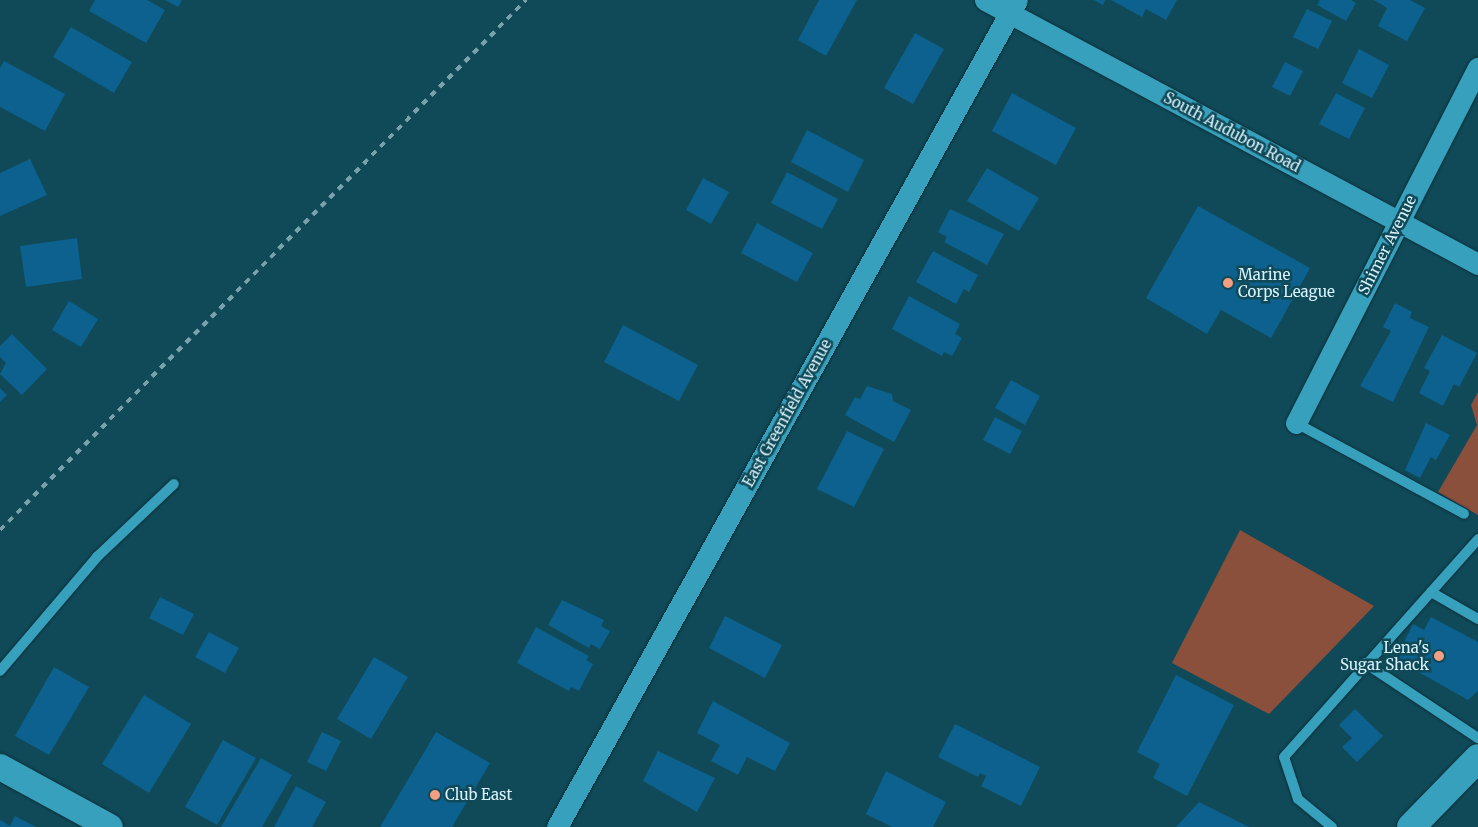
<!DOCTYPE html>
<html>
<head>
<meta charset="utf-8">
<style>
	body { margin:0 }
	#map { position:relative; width:1478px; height:827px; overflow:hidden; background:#104957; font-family:Merriweather,serif }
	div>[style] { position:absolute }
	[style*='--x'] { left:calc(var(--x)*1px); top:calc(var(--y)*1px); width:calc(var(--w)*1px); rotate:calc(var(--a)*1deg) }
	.green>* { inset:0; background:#8b503c }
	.building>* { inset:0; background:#0d618e }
	.roads { filter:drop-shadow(0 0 1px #0c2d36) drop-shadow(0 0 1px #0c2d36) }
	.service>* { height:10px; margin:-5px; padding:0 5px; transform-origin:5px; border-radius:5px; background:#37a0bc }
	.minor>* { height:21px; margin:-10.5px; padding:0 10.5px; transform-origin:10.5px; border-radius:10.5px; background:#37a0bc }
	.tertiary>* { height:26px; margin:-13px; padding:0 13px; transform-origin:13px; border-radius:13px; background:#37a0bc }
	.secondary>* { height:28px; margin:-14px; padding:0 14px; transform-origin:14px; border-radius:14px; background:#37a0bc }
	.rail>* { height:4px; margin-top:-2px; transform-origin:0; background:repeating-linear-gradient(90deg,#77a1ac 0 6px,transparent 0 12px) }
	.dots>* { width:14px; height:14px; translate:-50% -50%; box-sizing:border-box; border:2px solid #104957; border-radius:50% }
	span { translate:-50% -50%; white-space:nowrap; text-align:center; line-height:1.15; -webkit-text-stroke:5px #104957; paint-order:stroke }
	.street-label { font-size:15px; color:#d8f3fc }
	.poi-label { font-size:15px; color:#d8f3fc }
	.left { translate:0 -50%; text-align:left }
	.right { translate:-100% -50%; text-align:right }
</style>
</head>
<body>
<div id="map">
	<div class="green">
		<div style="clip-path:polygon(1478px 392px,1478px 515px,1438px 492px,1477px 425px,1471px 405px)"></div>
		<div style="clip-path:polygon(1240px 530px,1374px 606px,1269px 714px,1172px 663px)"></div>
	</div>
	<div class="building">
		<div style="clip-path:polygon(95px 0,147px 0,165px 10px,146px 43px,89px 11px)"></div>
		<div style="clip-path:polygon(165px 0,182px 0,178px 7px)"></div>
		<div style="clip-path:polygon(819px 0,857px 0,826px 56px,798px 40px)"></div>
		<div style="clip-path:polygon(1094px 0,1105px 0,1103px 5px)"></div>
		<div style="clip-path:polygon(1111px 0,1177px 0,1166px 20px,1146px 9px,1142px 17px)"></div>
		<div style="clip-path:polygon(1320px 0,1351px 0,1356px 3px,1346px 21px,1317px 5px)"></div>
		<div style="clip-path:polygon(1374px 0,1410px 0,1425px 8px,1407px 41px,1378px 26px,1387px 8px)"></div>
		<div style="clip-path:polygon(1307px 9px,1332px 21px,1318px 49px,1293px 37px)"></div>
		<div style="clip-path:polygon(71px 27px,132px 62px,114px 93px,53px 57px)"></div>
		<div style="clip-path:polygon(915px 33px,944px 49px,913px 104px,884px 88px)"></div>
		<div style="clip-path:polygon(1359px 49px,1389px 65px,1372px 98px,1342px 83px)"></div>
		<div style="clip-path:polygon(4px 61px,65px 94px,45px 131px,0 107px,0 68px)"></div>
		<div style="clip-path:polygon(1285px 62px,1303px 71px,1290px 96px,1272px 87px)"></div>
		<div style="clip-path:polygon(1012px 93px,1076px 128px,1056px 165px,992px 131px)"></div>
		<div style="clip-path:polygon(1336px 93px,1365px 108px,1349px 139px,1319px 124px)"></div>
		<div style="clip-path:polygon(807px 130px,864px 160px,848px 192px,791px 162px)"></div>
		<div style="clip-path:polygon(30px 159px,47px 195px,0 216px,0 173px)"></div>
		<div style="clip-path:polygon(987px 168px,1039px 198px,1019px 231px,967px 201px)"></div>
		<div style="clip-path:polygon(787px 172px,838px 199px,822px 229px,771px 203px)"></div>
		<div style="clip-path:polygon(703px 178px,729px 192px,711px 224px,686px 210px)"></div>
		<div style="clip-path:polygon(1198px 206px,1310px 268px,1271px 338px,1221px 310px,1207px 334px,1146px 298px)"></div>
		<div style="clip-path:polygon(950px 209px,1004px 234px,987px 265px,944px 242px,947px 237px,938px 232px)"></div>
		<div style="clip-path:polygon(757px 223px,813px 253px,797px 282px,741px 253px)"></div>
		<div style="clip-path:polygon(77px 238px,82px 279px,26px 287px,20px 246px)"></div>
		<div style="clip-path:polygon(933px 251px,978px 275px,969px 292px,964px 289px,956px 304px,916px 282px)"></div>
		<div style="clip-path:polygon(909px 296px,960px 324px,955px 334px,962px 338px,952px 356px,944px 352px,942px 356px,892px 329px)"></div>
		<div style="clip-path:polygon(69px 301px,98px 319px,81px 347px,52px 330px)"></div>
		<div style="clip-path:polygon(1395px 303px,1412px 312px,1410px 318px,1429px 327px,1393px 402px,1360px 386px,1391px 331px,1383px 327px)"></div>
		<div style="clip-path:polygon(623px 325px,698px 365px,679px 401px,604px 362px)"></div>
		<div style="clip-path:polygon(12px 334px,47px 369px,22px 395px,0 374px,6px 363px,0 357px,0 346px)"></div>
		<div style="clip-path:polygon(1442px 335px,1477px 353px,1459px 387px,1454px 384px,1443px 406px,1419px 393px,1430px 371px,1424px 368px)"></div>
		<div style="clip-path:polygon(1011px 380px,1040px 396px,1025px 425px,995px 408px)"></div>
		<div style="clip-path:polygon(867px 386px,892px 394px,893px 401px,911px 410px,894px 442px,845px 415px,855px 397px,860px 399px)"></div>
		<div style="clip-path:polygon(0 388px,7px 395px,0 402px)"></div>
		<div style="clip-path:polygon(995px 417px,1022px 431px,1010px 454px,983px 440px)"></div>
		<div style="clip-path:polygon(1426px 423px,1450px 435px,1436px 460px,1431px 457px,1420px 478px,1405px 470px)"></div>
		<div style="clip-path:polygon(847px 431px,884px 449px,854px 507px,817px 489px)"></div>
		<div style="clip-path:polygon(160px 597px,194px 614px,183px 635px,149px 618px)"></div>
		<div style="clip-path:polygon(562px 600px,604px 620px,601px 626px,610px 631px,600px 649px,591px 644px,589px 648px,548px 625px)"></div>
		<div style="clip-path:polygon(725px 616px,782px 645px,765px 678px,709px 648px)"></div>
		<div style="clip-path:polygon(1431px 617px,1478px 642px,1478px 691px,1468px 700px,1399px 661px,1400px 650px,1413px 624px,1424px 630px)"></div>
		<div style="clip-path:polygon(536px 627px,589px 656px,586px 660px,593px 664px,579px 691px,571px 687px,569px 691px,517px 663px)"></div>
		<div style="clip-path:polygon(209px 632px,239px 648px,225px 673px,195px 657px)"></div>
		<div style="clip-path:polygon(374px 657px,408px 677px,371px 739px,337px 719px)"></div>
		<div style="clip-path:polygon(54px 667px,89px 687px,49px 755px,15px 736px)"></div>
		<div style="clip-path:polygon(1176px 675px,1234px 705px,1187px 796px,1153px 778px,1160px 764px,1137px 752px)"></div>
		<div style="clip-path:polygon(144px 695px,191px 724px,149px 793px,102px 764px)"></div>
		<div style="clip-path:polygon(713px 701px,790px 743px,775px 771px,747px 757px,738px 775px,711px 761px,720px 745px,697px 733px)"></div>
		<div style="clip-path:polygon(1355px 709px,1383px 736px,1357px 762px,1342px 747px,1352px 738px,1339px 725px)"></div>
		<div style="clip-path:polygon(955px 724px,1040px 767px,1021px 806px,981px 786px,986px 776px,980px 773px,978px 777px,938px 757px)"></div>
		<div style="clip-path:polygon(322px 732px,341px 741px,326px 771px,307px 762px)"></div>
		<div style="clip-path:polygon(436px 732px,490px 763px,452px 827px,380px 827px)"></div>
		<div style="clip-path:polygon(223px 740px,256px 758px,217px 825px,185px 807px)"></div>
		<div style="clip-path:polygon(658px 751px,715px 778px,697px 812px,643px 781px)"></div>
		<div style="clip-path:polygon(261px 758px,292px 775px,262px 827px,221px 827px)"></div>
		<div style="clip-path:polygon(886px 771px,946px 802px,933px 827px,892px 827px,866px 814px)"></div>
		<div style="clip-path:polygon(296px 786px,326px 802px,312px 827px,274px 827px)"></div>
		<div style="clip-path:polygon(1199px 802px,1249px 827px,1176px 827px)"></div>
		<div style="clip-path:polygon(15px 816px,36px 827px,0 827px,0 820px,10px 826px)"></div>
	</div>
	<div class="roads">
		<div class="service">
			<div style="--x:1296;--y:423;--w:191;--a:28.4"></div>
			<div style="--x:1431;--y:592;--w:54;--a:29.9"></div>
			<div style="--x:1365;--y:663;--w:136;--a:33.6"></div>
			<div style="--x:0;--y:671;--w:150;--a:-49.6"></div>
			<div style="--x:97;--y:557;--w:106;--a:-43.5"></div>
			<div style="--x:1332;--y:827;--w:44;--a:-140.5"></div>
			<div style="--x:1298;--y:799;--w:44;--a:-108.4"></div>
			<div style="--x:1284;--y:757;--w:292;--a:-48.3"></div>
		</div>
		<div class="minor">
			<div style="--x:985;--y:0;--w:559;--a:28.17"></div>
			<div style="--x:1296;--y:423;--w:399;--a:-62.9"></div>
			<div style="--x:557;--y:827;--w:946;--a:-60.92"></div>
		</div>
		<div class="tertiary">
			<div style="--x:0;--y:767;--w:125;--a:28.6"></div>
		</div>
		<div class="secondary">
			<div style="--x:1411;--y:827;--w:96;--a:-45.8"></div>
		</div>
	</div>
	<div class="rail">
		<div style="--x:0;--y:530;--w:747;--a:-45.22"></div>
	</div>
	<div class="dots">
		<div style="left:1228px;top:283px;background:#f39f83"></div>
		<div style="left:1439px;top:656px;background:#f39f83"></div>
		<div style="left:435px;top:795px;background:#f39f83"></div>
	</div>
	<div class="street-label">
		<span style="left:1232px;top:132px;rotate:28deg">South Audubon Road</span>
		<span style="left:1387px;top:245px;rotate:-63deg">Shimer Avenue</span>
		<span style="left:787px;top:413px;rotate:-61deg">East Greenfield Avenue</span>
	</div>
	<div class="poi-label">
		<span class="left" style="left:1238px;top:283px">Marine<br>Corps League</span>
		<span class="right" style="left:1429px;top:656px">Lena's<br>Sugar Shack</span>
		<span class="left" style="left:445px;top:795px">Club East</span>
	</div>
</div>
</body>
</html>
